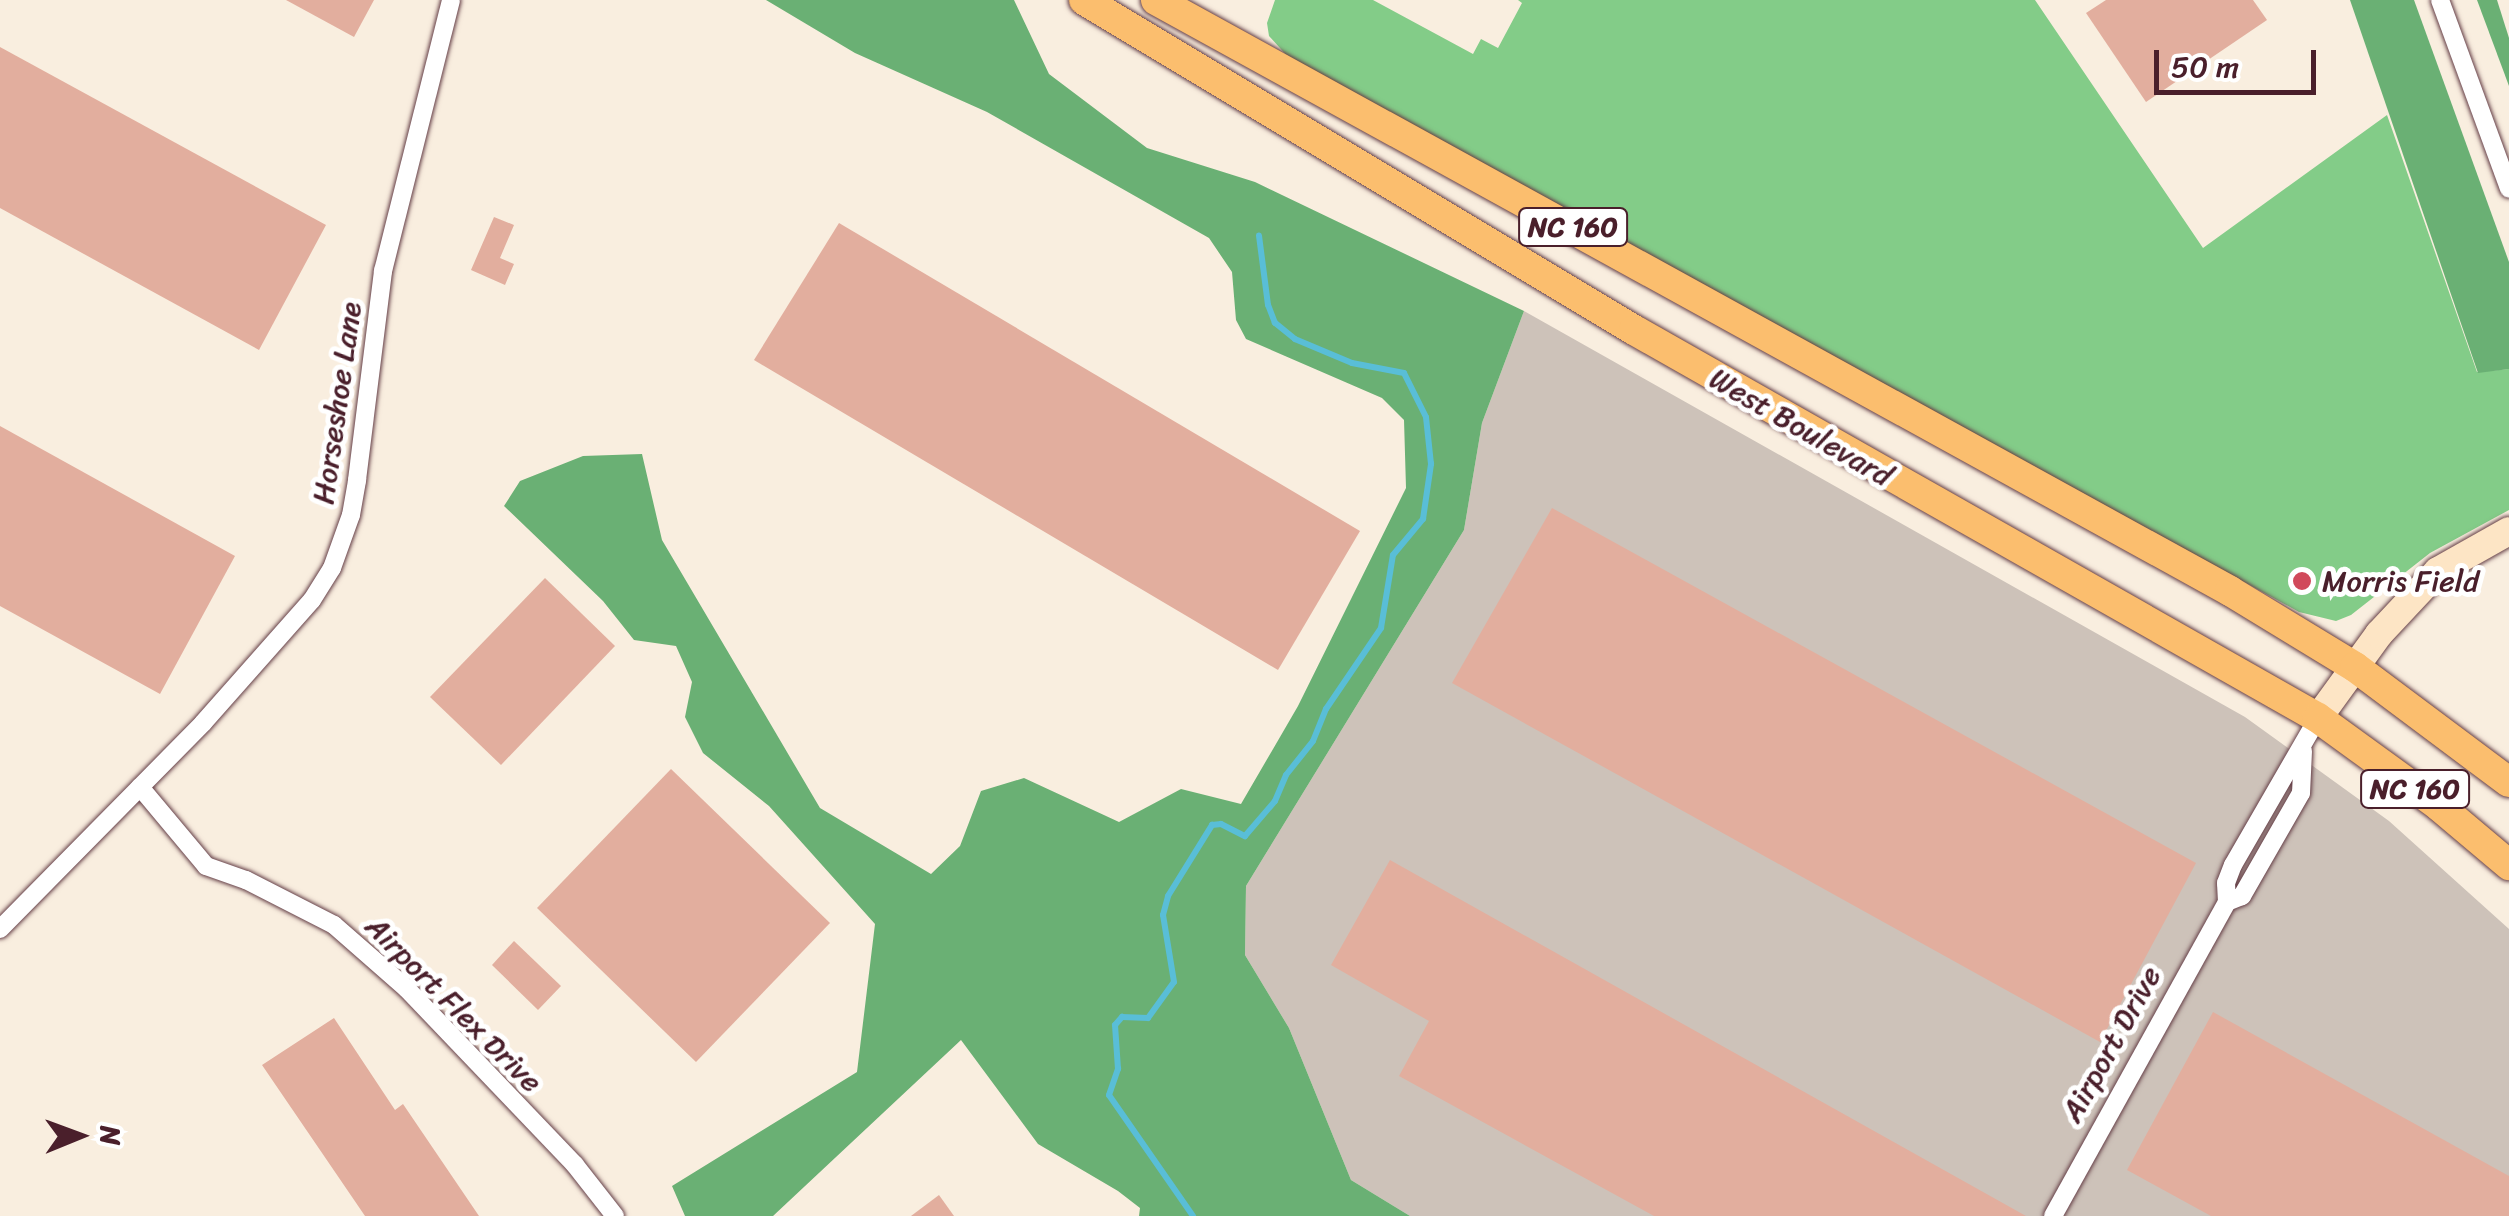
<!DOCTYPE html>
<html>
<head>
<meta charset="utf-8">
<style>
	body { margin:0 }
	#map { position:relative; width:2509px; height:1216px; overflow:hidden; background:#f9eedf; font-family:Sriracha,sans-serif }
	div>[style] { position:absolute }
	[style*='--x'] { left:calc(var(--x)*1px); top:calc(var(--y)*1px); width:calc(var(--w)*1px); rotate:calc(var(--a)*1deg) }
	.industrial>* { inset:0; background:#cdc2b9 }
	.green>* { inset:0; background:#83cc88 }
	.forest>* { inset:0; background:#6ab074 }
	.stream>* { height:6px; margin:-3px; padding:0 3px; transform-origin:3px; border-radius:3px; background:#59bed7 }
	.building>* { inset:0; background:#e2ae9e }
	.roads { filter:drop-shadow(0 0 2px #643e46) drop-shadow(0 0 2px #643e46) }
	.street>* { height:18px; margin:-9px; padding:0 9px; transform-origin:9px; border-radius:9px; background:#fff }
	.secondary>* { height:28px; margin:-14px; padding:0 14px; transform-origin:14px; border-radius:14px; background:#fde5c5 }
	.primary>* { height:30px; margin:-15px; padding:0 15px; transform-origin:15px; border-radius:15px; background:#fbbe6e }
	.dots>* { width:28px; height:28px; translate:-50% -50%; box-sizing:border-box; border:5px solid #fff; border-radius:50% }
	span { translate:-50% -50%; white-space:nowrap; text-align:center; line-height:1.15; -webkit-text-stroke:10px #fff; paint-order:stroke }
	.shield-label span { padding:2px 8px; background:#fff; border:2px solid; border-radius:8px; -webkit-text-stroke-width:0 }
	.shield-label { font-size:28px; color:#4a1f2b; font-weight:700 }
	.street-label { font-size:30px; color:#4a1f2b }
	.poi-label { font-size:30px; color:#4a1f2b }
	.left { translate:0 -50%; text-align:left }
	.north { position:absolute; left:30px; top:1086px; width:100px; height:100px; -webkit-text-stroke:8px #fff; paint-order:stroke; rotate:89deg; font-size:28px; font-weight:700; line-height:40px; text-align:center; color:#4a1f2b }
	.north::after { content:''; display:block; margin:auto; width:35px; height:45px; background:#4a1f2b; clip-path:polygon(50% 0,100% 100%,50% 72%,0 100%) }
	.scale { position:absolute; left:2154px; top:50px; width:162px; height:45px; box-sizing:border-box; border:5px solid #4a1f2b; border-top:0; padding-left:12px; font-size:30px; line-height:35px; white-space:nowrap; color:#4a1f2b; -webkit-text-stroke:8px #fff; paint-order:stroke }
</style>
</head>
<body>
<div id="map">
	<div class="industrial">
		<div style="clip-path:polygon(1524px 311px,2245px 717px,2389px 821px,2509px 929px,2509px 1216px,1410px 1216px,1351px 1180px,1289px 1028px,1245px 955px,1246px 886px,1464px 530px,1482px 423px)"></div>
	</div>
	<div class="green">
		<div style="clip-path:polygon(1275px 0,1373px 0,1473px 54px,1481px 39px,1498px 48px,1522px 3px,1518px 0,2035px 0,2203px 248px,2387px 115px,2477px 372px,2509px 369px,2509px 510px,2430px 553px,2351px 615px,2336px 621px,2299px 612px,1289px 58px,1269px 36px,1267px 23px)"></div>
	</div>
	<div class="forest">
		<div style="clip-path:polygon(766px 0,1014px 0,1049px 74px,1147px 148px,1255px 182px,1524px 311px,1482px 423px,1464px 530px,1246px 886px,1245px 955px,1289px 1028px,1351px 1180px,1410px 1216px,1139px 1216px,1140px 1208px,1118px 1191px,1038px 1144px,961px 1040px,773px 1216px,685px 1216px,672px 1186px,857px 1072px,875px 924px,769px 806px,703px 753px,685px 717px,692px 682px,676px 646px,634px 640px,603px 601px,504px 506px,520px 481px,583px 456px,642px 454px,662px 540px,820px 808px,931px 874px,960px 846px,981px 791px,1024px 778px,1119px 822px,1181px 789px,1241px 804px,1298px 706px,1406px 488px,1404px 420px,1382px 398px,1246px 339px,1236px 320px,1232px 272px,1209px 238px,987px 112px,855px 53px)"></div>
		<div style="clip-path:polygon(2350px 0,2414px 0,2509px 262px,2509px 369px,2478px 373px)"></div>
		<div style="clip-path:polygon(2477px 0,2497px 0,2509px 38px,2509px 86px)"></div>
	</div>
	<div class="stream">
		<div style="--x:1193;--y:1216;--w:147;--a:-124.8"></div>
		<div style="--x:1109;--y:1095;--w:28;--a:-71"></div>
		<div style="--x:1118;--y:1069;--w:44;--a:-93.9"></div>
		<div style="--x:1115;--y:1025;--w:11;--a:-49"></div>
		<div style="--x:1122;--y:1017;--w:26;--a:2"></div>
		<div style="--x:1148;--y:1018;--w:44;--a:-54.2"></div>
		<div style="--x:1174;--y:982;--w:68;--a:-99.3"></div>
		<div style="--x:1163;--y:915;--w:20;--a:-75"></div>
		<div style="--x:1168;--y:896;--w:84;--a:-58.2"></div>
		<div style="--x:1212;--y:825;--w:9;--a:-6"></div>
		<div style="--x:1221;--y:824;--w:27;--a:27"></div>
		<div style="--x:1245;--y:836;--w:46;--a:-49.4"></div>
		<div style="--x:1275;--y:801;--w:28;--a:-67"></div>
		<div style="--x:1286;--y:775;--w:43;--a:-51.5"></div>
		<div style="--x:1313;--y:741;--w:35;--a:-68"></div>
		<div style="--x:1326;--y:709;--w:98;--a:-55.8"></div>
		<div style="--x:1381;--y:628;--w:74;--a:-80.7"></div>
		<div style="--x:1393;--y:555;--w:47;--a:-50.2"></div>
		<div style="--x:1423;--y:519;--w:56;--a:-81.7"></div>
		<div style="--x:1431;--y:464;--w:47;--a:-96.1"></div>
		<div style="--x:1426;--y:417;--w:49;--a:-116.6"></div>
		<div style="--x:1404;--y:373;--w:53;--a:-169.1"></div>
		<div style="--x:1352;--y:363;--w:62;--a:-157.2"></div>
		<div style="--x:1295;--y:339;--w:26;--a:-141"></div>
		<div style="--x:1275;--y:323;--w:19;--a:-111"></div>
		<div style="--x:1268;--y:305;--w:70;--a:-97.4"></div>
	</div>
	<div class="building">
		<div style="clip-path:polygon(286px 0,374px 0,354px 37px)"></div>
		<div style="clip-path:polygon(2106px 0,2253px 0,2267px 20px,2146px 102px,2086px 13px)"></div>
		<div style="clip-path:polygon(0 47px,326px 225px,259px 350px,0 208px)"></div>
		<div style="clip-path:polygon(494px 217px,514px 225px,500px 258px,514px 264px,505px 285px,471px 270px)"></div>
		<div style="clip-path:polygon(839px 223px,1360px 531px,1278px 670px,754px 360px)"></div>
		<div style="clip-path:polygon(0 426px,235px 556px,160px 694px,0 606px)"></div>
		<div style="clip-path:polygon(1552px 508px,2196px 863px,2100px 1042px,1452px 683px)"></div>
		<div style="clip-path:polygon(545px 578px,615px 646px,501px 765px,430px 697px)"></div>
		<div style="clip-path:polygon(671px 769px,830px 923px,696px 1062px,537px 908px)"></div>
		<div style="clip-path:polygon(1390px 860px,2026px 1216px,1654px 1216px,1399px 1076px,1429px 1021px,1331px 965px)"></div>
		<div style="clip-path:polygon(514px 941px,561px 986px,538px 1010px,492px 965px)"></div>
		<div style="clip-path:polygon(2213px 1012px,2509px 1176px,2509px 1216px,2211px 1216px,2127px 1170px)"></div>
		<div style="clip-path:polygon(334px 1018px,395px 1110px,403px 1104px,479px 1216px,365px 1216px,262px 1065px)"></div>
		<div style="clip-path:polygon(939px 1195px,954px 1216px,911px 1216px)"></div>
	</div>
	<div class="roads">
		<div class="street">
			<div style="--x:2440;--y:0;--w:201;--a:69.9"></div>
			<div style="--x:2303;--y:751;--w:42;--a:92.7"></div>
			<div style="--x:2301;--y:793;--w:119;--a:119.8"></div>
			<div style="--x:2242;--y:896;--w:16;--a:158"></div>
			<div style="--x:2227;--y:902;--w:19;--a:-93"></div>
			<div style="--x:2226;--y:883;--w:19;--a:-69"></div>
			<div style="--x:2233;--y:865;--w:170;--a:-60"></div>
			<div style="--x:140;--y:787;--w:103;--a:50.1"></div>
			<div style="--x:206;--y:866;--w:42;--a:19.3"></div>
			<div style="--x:246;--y:880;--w:99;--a:27.1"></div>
			<div style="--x:334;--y:925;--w:97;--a:41.2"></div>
			<div style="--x:407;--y:989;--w:243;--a:46.3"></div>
			<div style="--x:575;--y:1165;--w:65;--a:51.9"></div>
			<div style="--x:0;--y:929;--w:289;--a:-45.4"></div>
			<div style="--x:203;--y:723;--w:164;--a:-48.5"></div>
			<div style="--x:312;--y:600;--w:38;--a:-58"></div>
			<div style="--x:332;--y:568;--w:56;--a:-70.3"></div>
			<div style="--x:351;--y:515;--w:36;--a:-80"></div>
			<div style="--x:357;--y:480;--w:211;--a:-82.9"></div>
			<div style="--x:383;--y:271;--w:279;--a:-75.9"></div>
			<div style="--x:2053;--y:1216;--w:359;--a:-61"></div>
		</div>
		<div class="secondary">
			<div style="--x:2318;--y:718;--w:104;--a:-54"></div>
			<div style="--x:2379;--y:634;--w:86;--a:-46.9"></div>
			<div style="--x:2438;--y:571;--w:81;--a:-29.4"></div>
		</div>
		<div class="primary">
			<div style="--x:1084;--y:0;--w:641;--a:30.96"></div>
			<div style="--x:1634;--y:330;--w:786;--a:29.56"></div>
			<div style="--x:2318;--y:718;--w:150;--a:36"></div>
			<div style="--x:2439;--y:806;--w:92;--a:40.1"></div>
			<div style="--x:1156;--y:0;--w:1226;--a:28.82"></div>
			<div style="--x:2230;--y:591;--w:146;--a:31.3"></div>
			<div style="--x:2355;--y:667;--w:192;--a:36.8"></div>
		</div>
	</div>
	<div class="dots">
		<div style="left:2302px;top:581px;background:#d1495b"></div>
	</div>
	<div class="shield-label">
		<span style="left:1573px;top:227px">NC 160</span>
		<span style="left:2415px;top:789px">NC 160</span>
	</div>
	<div class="street-label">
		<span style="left:337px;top:403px;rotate:-82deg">Horseshoe Lane</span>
		<span style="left:1801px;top:427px;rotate:30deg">West Boulevard</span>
		<span style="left:454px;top:1004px;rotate:45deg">Airport Flex Drive</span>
		<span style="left:2111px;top:1044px;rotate:-61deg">Airport Drive</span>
	</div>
	<div class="poi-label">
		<span class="left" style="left:2322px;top:581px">Morris Field</span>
	</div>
	<div class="north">N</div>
	<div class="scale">50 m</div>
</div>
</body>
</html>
